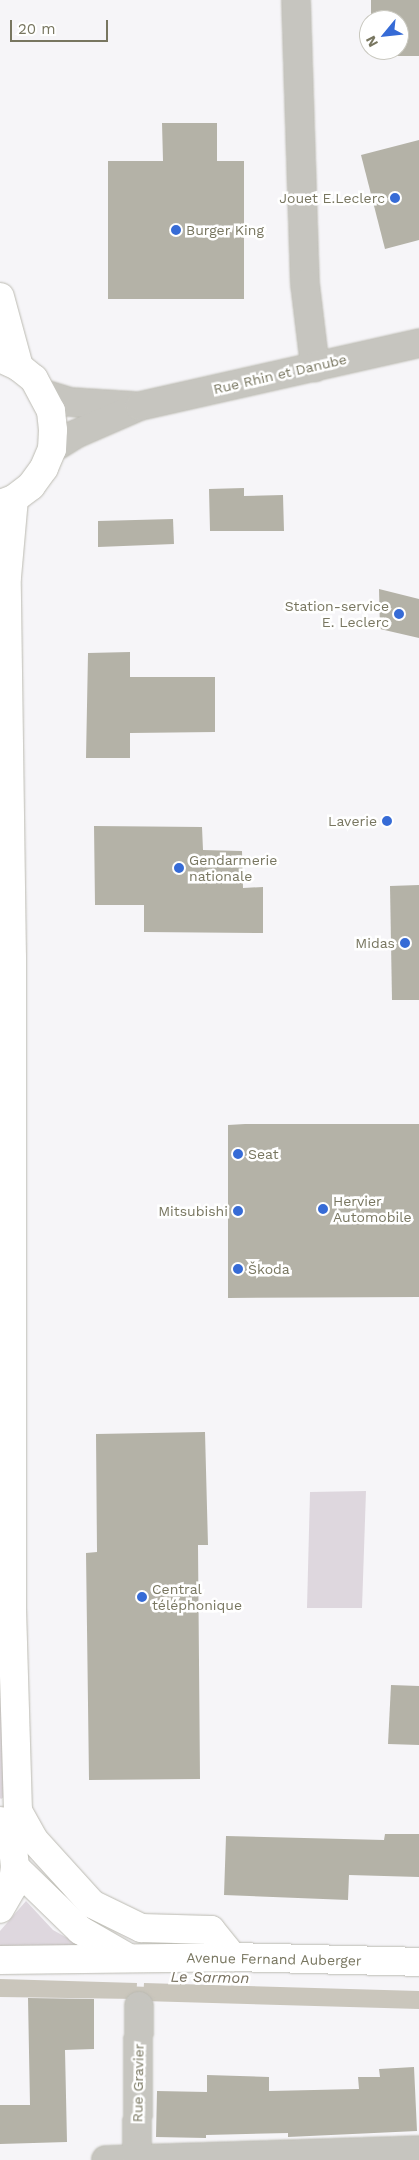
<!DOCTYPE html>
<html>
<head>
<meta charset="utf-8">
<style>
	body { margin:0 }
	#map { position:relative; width:419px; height:2160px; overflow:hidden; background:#f6f5f8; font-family:"Work Sans",sans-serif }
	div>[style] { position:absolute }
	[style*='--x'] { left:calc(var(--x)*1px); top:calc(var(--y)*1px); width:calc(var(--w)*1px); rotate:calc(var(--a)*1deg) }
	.green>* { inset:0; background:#ded7de }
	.water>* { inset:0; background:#cac6bc }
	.stream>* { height:10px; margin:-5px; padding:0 5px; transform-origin:5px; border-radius:5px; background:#cac6bc }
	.building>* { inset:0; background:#b4b2a7 }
	.roads { filter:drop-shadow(0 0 1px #bbbab1) drop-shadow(0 0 1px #bbbab1) }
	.minor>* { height:28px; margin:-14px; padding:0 14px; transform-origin:14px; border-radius:14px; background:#c6c5bf }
	.secondary>* { height:28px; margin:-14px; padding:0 14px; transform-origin:14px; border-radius:14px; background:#fff }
	.primary>* { height:28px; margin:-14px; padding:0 14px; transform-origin:14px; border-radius:14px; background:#fff }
	.dots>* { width:14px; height:14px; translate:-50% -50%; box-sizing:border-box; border:2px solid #fff; border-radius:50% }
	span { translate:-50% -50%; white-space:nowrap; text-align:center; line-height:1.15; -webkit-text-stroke:5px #fff; paint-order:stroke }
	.poi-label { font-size:14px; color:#787660 }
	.right { translate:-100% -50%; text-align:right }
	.left { translate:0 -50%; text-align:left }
	.street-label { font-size:14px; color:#787660 }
	.water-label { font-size:15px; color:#787160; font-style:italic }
	.north { position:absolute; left:359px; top:10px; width:50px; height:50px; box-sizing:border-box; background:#fff; border:1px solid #c9c8bf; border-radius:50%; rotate:242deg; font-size:14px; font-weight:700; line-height:20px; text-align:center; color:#787660 }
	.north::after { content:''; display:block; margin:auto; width:18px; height:22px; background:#366bd6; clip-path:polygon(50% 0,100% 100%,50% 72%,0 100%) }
	.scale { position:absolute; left:10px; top:20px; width:98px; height:22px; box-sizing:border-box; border:2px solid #787660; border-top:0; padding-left:6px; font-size:15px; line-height:18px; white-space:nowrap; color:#787660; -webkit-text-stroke:4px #fff; paint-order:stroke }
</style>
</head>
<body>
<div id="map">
	<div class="green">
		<div style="clip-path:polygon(366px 1491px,362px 1608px,307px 1608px,310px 1492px)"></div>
		<div style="clip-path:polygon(0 1619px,4px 1797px,1px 1799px,0 1798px)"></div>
		<div style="clip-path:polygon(26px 1901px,53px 1930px,78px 1944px,74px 1952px,0 1951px,0 1931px)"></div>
	</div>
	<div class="water">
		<div style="clip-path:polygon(0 1979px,137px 1983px,136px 1999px,0 1997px)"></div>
		<div style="clip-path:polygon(144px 1983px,419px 1991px,419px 2009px,143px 2001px)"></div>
	</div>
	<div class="stream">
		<div style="--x:123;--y:1991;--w:33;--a:2"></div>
	</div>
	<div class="building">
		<div style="clip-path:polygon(371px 0,419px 0,419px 56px,372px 56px,371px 50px,399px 50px,399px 20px,371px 20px)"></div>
		<div style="clip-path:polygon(162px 123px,217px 123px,217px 161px,244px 161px,244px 299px,108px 299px,108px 161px,163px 161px)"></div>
		<div style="clip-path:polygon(419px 140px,419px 240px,385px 249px,361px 155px)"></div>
		<div style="clip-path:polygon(244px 488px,244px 496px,283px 495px,284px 531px,210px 531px,209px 489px)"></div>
		<div style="clip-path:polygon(173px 519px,174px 544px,98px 547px,98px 521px)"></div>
		<div style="clip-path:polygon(379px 589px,419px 599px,419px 638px,380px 629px)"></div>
		<div style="clip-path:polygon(130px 652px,130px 677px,215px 677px,215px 732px,130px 733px,130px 758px,86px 758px,88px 653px)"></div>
		<div style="clip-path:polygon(94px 826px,202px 827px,203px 850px,242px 851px,243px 888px,263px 887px,263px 933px,144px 932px,144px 905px,95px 905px)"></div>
		<div style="clip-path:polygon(419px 885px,419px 1000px,392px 1000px,390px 886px)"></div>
		<div style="clip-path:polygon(245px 1124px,419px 1124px,419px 1297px,228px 1298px,228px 1125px)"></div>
		<div style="clip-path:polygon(205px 1432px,208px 1545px,198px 1545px,200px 1779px,89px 1780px,86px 1553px,97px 1552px,96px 1434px)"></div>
		<div style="clip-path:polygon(391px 1685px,419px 1686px,419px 1745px,388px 1744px)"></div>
		<div style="clip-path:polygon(385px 1834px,419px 1834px,419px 1877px,349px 1875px,348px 1900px,224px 1895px,226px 1836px,384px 1840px)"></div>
		<div style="clip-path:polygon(28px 1998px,94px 1999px,94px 2049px,65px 2050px,67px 2142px,0 2144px,0 2105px,30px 2105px)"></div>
		<div style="clip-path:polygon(414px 2067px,417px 2131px,288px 2137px,288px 2133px,206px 2135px,206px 2138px,156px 2137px,157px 2091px,207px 2092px,207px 2075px,269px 2077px,269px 2091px,359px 2089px,358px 2077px,380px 2077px,379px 2069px)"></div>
	</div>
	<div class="roads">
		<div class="minor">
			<div style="--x:296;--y:0;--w:284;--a:88.2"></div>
			<div style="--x:305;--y:284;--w:84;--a:83.1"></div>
			<div style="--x:44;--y:394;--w:27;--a:17"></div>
			<div style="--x:70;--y:402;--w:64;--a:3.6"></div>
			<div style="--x:52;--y:449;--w:28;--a:-32"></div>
			<div style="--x:76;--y:434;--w:70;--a:-23.6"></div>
			<div style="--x:140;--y:406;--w:286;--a:-12.7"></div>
			<div style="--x:106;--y:2160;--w:313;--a:-1.8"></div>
			<div style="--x:137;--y:2160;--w:154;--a:-89.3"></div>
		</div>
		<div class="secondary">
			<div style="--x:0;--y:297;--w:73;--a:74.8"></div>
			<div style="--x:0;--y:358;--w:21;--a:25"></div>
			<div style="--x:19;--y:367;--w:19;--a:39"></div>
			<div style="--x:34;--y:379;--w:36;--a:62"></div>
			<div style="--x:51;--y:411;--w:19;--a:84"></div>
			<div style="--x:53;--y:430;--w:19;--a:93"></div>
			<div style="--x:52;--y:449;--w:21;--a:113"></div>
			<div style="--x:44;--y:468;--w:22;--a:126"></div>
			<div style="--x:31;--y:486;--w:21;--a:143"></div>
			<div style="--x:14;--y:499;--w:15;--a:160"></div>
			<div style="--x:18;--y:1811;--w:33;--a:61"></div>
			<div style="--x:34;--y:1840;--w:86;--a:47.8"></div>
			<div style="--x:92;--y:1904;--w:55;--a:26.1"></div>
			<div style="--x:141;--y:1928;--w:70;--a:1.6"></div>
			<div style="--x:211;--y:1930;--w:35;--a:51"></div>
			<div style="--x:7;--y:1830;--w:22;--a:-60"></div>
			<div style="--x:18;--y:1811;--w:201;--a:-91.7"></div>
			<div style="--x:12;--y:1610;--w:652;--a:-90"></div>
			<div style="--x:12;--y:958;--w:381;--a:-90.8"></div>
			<div style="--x:7;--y:577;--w:78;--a:-84.9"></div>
		</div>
		<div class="primary">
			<div style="--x:0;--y:1821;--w:30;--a:64"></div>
			<div style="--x:13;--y:1848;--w:19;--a:84"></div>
			<div style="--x:15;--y:1867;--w:21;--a:98"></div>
			<div style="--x:12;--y:1888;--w:24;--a:120"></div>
			<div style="--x:15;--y:1867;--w:91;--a:44.1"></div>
			<div style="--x:80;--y:1930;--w:54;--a:29.9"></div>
			<div style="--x:0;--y:1960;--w:233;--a:-0.7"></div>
			<div style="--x:233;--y:1957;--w:186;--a:1.5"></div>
		</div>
	</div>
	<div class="dots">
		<div style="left:395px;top:198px;background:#366bd6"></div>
		<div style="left:176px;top:230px;background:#366bd6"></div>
		<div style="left:399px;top:614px;background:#366bd6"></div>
		<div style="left:387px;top:821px;background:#366bd6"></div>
		<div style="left:179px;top:868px;background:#366bd6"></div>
		<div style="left:405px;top:943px;background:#366bd6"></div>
		<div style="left:238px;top:1154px;background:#366bd6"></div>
		<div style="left:323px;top:1209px;background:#366bd6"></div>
		<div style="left:238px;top:1211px;background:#366bd6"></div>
		<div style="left:238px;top:1269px;background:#366bd6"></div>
		<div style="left:142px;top:1597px;background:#366bd6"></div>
	</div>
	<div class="poi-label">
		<span class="right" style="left:385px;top:198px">Jouet E.Leclerc</span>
		<span class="left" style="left:186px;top:230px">Burger King</span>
		<span class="right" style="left:389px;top:614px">Station-service<br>E. Leclerc</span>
		<span class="right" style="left:377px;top:821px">Laverie</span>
		<span class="left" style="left:189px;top:868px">Gendarmerie<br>nationale</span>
		<span class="right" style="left:395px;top:943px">Midas</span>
		<span class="left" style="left:248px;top:1154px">Seat</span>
		<span class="left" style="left:333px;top:1209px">Hervier<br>Automobile</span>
		<span class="right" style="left:228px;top:1211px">Mitsubishi</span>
		<span class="left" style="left:248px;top:1269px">Škoda</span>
		<span class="left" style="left:152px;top:1597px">Central<br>téléphonique</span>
	</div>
	<div class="street-label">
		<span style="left:280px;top:374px;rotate:-13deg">Rue Rhin et Danube</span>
		<span style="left:274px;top:1959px;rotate:1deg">Avenue Fernand Auberger</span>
		<span style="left:138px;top:2083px;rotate:-89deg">Rue Gravier</span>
	</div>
	<div class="water-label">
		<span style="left:210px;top:1978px;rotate:1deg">Le Sarmon</span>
	</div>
	<div class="north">N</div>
	<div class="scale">20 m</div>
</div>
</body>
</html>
